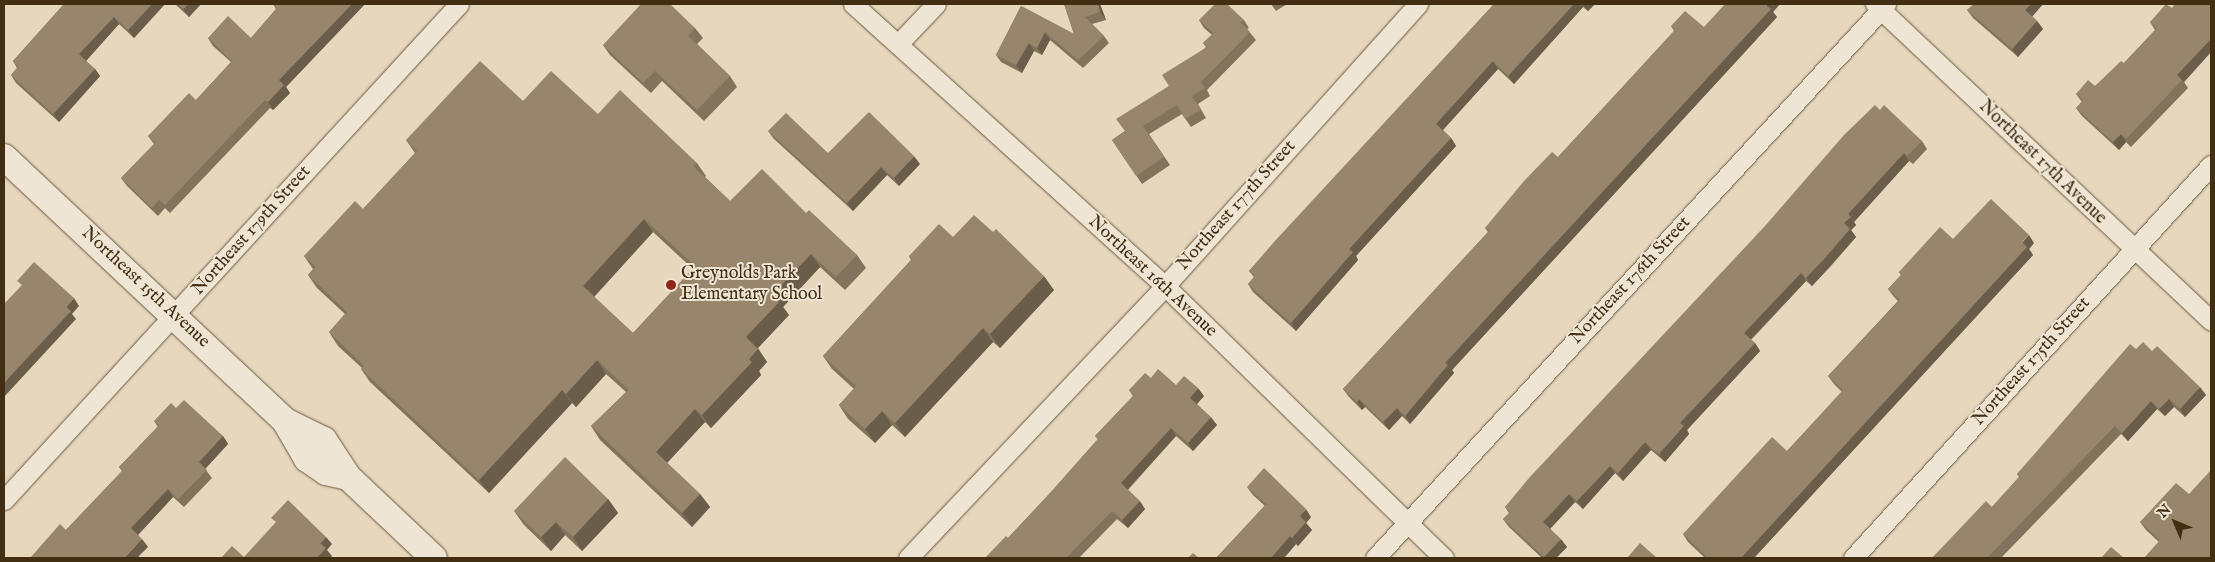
<!DOCTYPE html>
<html>
<head>
<meta charset="utf-8">
<style>
	body { margin:0 }
	#map { position:relative; width:2215px; height:562px; overflow:hidden; background:#e6d7bd; font-family:"IM FELL English",serif }
	div>[style] { position:absolute }
	[style*='--x'] { left:calc(var(--x)*1px); top:calc(var(--y)*1px); width:calc(var(--w)*1px); rotate:calc(var(--a)*1deg) }
	.roads { filter:drop-shadow(0 0 1px #6b583e) drop-shadow(0 0 1px #6b583e) }
	.street>* { height:19px; margin:-9.5px; padding:0 9.5px; transform-origin:9.5px; border-radius:9.5px; background:#efe5d4 }
	.secondary>* { height:26px; margin:-13px; padding:0 13px; transform-origin:13px; border-radius:13px; background:#efe5d4 }
	.wall>* { inset:0; background:#82735c }
	.shaded-wall>* { inset:0; background:#6a5e4b }
	.building>* { inset:0; background:#97866b }
	.dots>* { width:14px; height:14px; translate:-50% -50%; box-sizing:border-box; border:2px solid #efe5d4; border-radius:50% }
	span { translate:-50% -50%; white-space:nowrap; text-align:center; line-height:1.15; -webkit-text-stroke:4px #efe5d4; paint-order:stroke }
	.street-label { font-size:18px; color:#422e13 }
	.poi-label { font-size:18px; color:#422e13 }
	.left { translate:0 -50%; text-align:left }
	.frame { position:absolute; inset:0; border:5px solid #422e13; pointer-events:none }
	.north { position:absolute; left:2150px; top:497px; width:50px; height:50px; -webkit-text-stroke:4px #efe5d4; paint-order:stroke; rotate:315deg; font-size:14px; font-weight:700; line-height:20px; text-align:center; color:#422e13 }
	.north::after { content:''; display:block; margin:auto; width:18px; height:22px; background:#422e13; clip-path:polygon(50% 0,100% 100%,50% 72%,0 100%) }
</style>
</head>
<body>
<div id="map">
	<div class="roads">
		<div class="street">
			<div style="--x:853;--y:4;--w:421;--a:42.1"></div>
			<div style="--x:1165;--y:286;--w:390;--a:44.3"></div>
			<div style="--x:1875;--y:4;--w:462;--a:43.3"></div>
			<div style="--x:898;--y:44;--w:55;--a:-46.5"></div>
			<div style="--x:4;--y:500;--w:673;--a:-47.47"></div>
			<div style="--x:908;--y:558;--w:374;--a:-46.6"></div>
			<div style="--x:1165;--y:286;--w:379;--a:-48.1"></div>
			<div style="--x:1375;--y:558;--w:754;--a:-47.31"></div>
			<div style="--x:1853;--y:558;--w:532;--a:-47.67"></div>
		</div>
		<div class="secondary">
			<div style="--x:4;--y:157;--w:386;--a:43.2"></div>
			<div style="--x:285;--y:421;--w:44;--a:59.9"></div>
			<div style="--x:307;--y:459;--w:23;--a:34"></div>
			<div style="--x:326;--y:472;--w:23;--a:13"></div>
			<div style="--x:285;--y:421;--w:43;--a:26"></div>
			<div style="--x:324;--y:440;--w:44;--a:57"></div>
			<div style="--x:348;--y:477;--w:118;--a:43.3"></div>
		</div>
	</div>
	<div class="wall">
		<div style="clip-path:polygon(64px 4px,165px 4px,134px 38px,119px 24px,86px 61px,95px 69px,100px 76px,59px 122px,16px 83px,11px 75px,17px 68px,13px 61px)"></div>
		<div style="clip-path:polygon(175px 4px,201px 4px,189px 17px)"></div>
		<div style="clip-path:polygon(273px 4px,365px 4px,286px 87px,290px 93px,273px 110px,270px 108px,170px 213px,165px 208px,158px 216px,127px 186px,121px 178px,154px 144px,148px 136px,196px 100px,231px 62px,213px 46px,208px 38px,251px 38px,276px 9px)"></div>
		<div style="clip-path:polygon(1064px 4px,1100px 4px,1106px 20px,1092px 24px,1104px 36px,1109px 43px,1083px 68px,1050px 40px,1042px 55px,1034px 51px,1022px 73px,1001px 62px,996px 55px,1021px 6px,1074px 34px)"></div>
		<div style="clip-path:polygon(1271px 4px,1287px 4px,1276px 11px)"></div>
		<div style="clip-path:polygon(1494px 4px,1595px 4px,1588px 11px,1583px 7px,1514px 84px,1498px 69px,1443px 130px,1451px 138px,1456px 146px,1356px 256px,1358px 260px,1296px 331px,1253px 292px,1248px 284px,1254px 277px,1249px 271px)"></div>
		<div style="clip-path:polygon(1974px 4px,2043px 4px,2032px 16px,2037px 21px,2043px 29px,2018px 57px,1973px 18px,1967px 10px)"></div>
		<div style="clip-path:polygon(2211px 4px,2211px 52px,2184px 82px,2188px 88px,2131px 147px,2126px 142px,2119px 150px,2082px 116px,2076px 108px,2082px 102px,2076px 94px,2095px 86px,2124px 63px,2155px 30px,2150px 22px,2172px 8px)"></div>
		<div style="clip-path:polygon(1779px 5px,1773px 12px,1777px 17px,1452px 370px,1454px 373px,1410px 424px,1402px 416px,1389px 430px,1365px 407px,1362px 410px,1349px 397px,1343px 389px,1488px 232px,1485px 228px,1558px 157px,1674px 31px,1671px 26px,1704px 27px)"></div>
		<div style="clip-path:polygon(1199px 20px,1244px 20px,1249px 28px,1247px 29px,1256px 40px,1207px 90px,1210px 96px,1198px 104px,1206px 118px,1191px 127px,1182px 114px,1149px 134px,1170px 165px,1142px 184px,1112px 140px,1125px 131px,1206px 47px,1203px 43px,1212px 35px,1204px 28px)"></div>
		<div style="clip-path:polygon(695px 28px,703px 38px,697px 44px,730px 76px,737px 87px,704px 121px,662px 81px,651px 93px,610px 55px,603px 45px)"></div>
		<div style="clip-path:polygon(evenodd,523px 101px,598px 114px,697px 163px,706px 176px,705px 177px,730px 201px,806px 213px,857px 255px,866px 268px,845px 290px,820px 267px,783px 307px,789px 315px,758px 348px,767px 362px,759px 371px,761px 375px,711px 428px,705px 422px,667px 463px,700px 494px,710px 507px,692px 527px,600px 440px,591px 426px,626px 392px,606px 374px,576px 407px,572px 403px,489px 493px,370px 382px,361px 369px,362px 368px,338px 346px,329px 332px,345px 314px,317px 288px,308px 275px,313px 269px,304px 256px,363px 209px,415px 153px,406px 140px,523px 101px,653px 232px,693px 269px,633px 333px,594px 297px,653px 232px)"></div>
		<div style="clip-path:polygon(1880px 110px,1922px 141px,1927px 149px,1913px 164px,1909px 161px,1854px 222px,1856px 225px,1851px 230px,1856px 237px,1831px 266px,1812px 286px,1806px 281px,1751px 340px,1755px 343px,1760px 351px,1687px 430px,1689px 434px,1665px 462px,1651px 450px,1623px 481px,1615px 473px,1583px 509px,1575px 502px,1550px 529px,1567px 547px,1556px 558px,1542px 558px,1509px 527px,1503px 519px,1509px 513px,1505px 507px)"></div>
		<div style="clip-path:polygon(768px 131px,828px 153px,920px 164px,899px 186px,887px 175px,853px 211px,774px 139px)"></div>
		<div style="clip-path:polygon(953px 237px,1054px 290px,1000px 348px,993px 342px,905px 437px,892px 425px,875px 443px,848px 419px,839px 405px,854px 389px,832px 369px,823px 356px,911px 260px,909px 256px)"></div>
		<div style="clip-path:polygon(1953px 239px,2034px 243px,2029px 249px,2033px 255px,1754px 558px,1705px 558px,1688px 542px,1683px 534px,1787px 451px,1842px 392px,1834px 384px,1828px 376px,1898px 301px,1894px 297px,1888px 289px,1901px 275px,1899px 272px)"></div>
		<div style="clip-path:polygon(2136px 349px,2152px 351px,2206px 395px,2185px 417px,2174px 407px,2165px 416px,2157px 409px,2128px 441px,2121px 434px,2001px 558px,1932px 558px,1992px 507px,2019px 477px,2017px 474px)"></div>
		<div style="clip-path:polygon(1151px 378px,1176px 385px,1204px 396px,1197px 404px,1217px 425px,1193px 451px,1176px 436px,1128px 490px,1145px 509px,1128px 528px,1117px 519px,1079px 558px,985px 558px,1008px 538px,1051px 492px,1098px 439px,1095px 436px,1133px 396px,1129px 390px)"></div>
		<div style="clip-path:polygon(176px 408px,223px 436px,228px 444px,205px 469px,212px 478px,184px 507px,173px 497px,138px 535px,148px 547px,66px 530px,122px 471px,119px 467px,158px 427px,154px 421px)"></div>
		<div style="clip-path:polygon(1247px 487px,1311px 517px,1306px 523px,1312px 530px,1298px 546px,1296px 544px,1284px 558px,1216px 558px,1265px 506px,1253px 495px)"></div>
		<div style="clip-path:polygon(2189px 494px,2159px 542px,2146px 530px,2140px 522px)"></div>
		<div style="clip-path:polygon(608px 499px,618px 513px,582px 551px,565px 535px,551px 551px,524px 525px,514px 511px)"></div>
	</div>
	<div class="shaded-wall">
		<div style="clip-path:polygon(152px 4px,165px 4px,134px 38px,128px 30px)"></div>
		<div style="clip-path:polygon(189px 4px,201px 4px,189px 17px,183px 9px)"></div>
		<div style="clip-path:polygon(352px 4px,365px 4px,286px 87px,290px 93px,273px 110px,268px 102px,279px 80px)"></div>
		<div style="clip-path:polygon(1098px 4px,1100px 4px,1106px 20px,1100px 12px)"></div>
		<div style="clip-path:polygon(1574px 4px,1581px 4px,1583px 7px,1514px 84px,1508px 76px)"></div>
		<div style="clip-path:polygon(1582px 4px,1595px 4px,1588px 11px)"></div>
		<div style="clip-path:polygon(1768px 4px,1778px 4px,1779px 5px,1773px 12px,1777px 17px,1452px 370px,1454px 373px,1410px 424px,1405px 416px,1445px 363px)"></div>
		<div style="clip-path:polygon(2031px 4px,2043px 4px,2031px 18px,2025px 10px)"></div>
		<div style="clip-path:polygon(114px 17px,119px 24px,85px 62px,79px 54px)"></div>
		<div style="clip-path:polygon(2037px 21px,2043px 29px,2018px 57px,2012px 49px)"></div>
		<div style="clip-path:polygon(1045px 32px,1050px 40px,1042px 55px,1037px 48px)"></div>
		<div style="clip-path:polygon(2211px 39px,2211px 52px,2184px 82px,2177px 75px)"></div>
		<div style="clip-path:polygon(1029px 43px,1034px 51px,1022px 73px,1016px 65px)"></div>
		<div style="clip-path:polygon(1493px 61px,1498px 69px,1441px 132px,1436px 124px)"></div>
		<div style="clip-path:polygon(95px 69px,100px 76px,59px 122px,53px 114px)"></div>
		<div style="clip-path:polygon(2121px 134px,2126px 142px,2119px 150px,2113px 142px)"></div>
		<div style="clip-path:polygon(1451px 138px,1456px 146px,1356px 256px,1358px 260px,1296px 331px,1291px 323px,1349px 249px)"></div>
		<div style="clip-path:polygon(1904px 153px,1909px 161px,1854px 222px,1856px 225px,1851px 230px,1856px 237px,1812px 286px,1806px 278px,1844px 223px,1848px 214px)"></div>
		<div style="clip-path:polygon(914px 156px,920px 164px,899px 186px,894px 178px)"></div>
		<div style="clip-path:polygon(881px 167px,887px 175px,853px 211px,847px 203px)"></div>
		<div style="clip-path:polygon(644px 219px,653px 232px,592px 299px,583px 286px)"></div>
		<div style="clip-path:polygon(2029px 235px,2034px 243px,2029px 249px,2033px 255px,1754px 558px,1741px 558px)"></div>
		<div style="clip-path:polygon(811px 254px,820px 267px,783px 307px,789px 315px,755px 351px,746px 337px,772px 295px)"></div>
		<div style="clip-path:polygon(1801px 273px,1806px 281px,1749px 341px,1744px 333px)"></div>
		<div style="clip-path:polygon(1044px 276px,1054px 290px,1000px 348px,990px 334px)"></div>
		<div style="clip-path:polygon(74px 298px,79px 306px,72px 314px,76px 319px,4px 397px,4px 383px,66px 307px)"></div>
		<div style="clip-path:polygon(983px 328px,993px 342px,905px 437px,895px 423px)"></div>
		<div style="clip-path:polygon(1755px 343px,1760px 351px,1687px 430px,1689px 434px,1665px 462px,1659px 454px,1680px 423px)"></div>
		<div style="clip-path:polygon(758px 349px,767px 362px,759px 371px,761px 375px,711px 428px,702px 415px,749px 359px)"></div>
		<div style="clip-path:polygon(597px 360px,606px 374px,576px 407px,566px 394px)"></div>
		<div style="clip-path:polygon(2200px 387px,2206px 395px,2185px 417px,2180px 409px)"></div>
		<div style="clip-path:polygon(1198px 388px,1204px 396px,1195px 406px,1190px 398px)"></div>
		<div style="clip-path:polygon(562px 390px,572px 403px,489px 493px,479px 480px)"></div>
		<div style="clip-path:polygon(1359px 399px,1365px 407px,1362px 410px,1357px 402px)"></div>
		<div style="clip-path:polygon(2169px 399px,2174px 407px,2165px 416px,2159px 409px)"></div>
		<div style="clip-path:polygon(2151px 401px,2157px 409px,2128px 441px,2122px 433px)"></div>
		<div style="clip-path:polygon(1397px 408px,1402px 416px,1389px 430px,1383px 422px)"></div>
		<div style="clip-path:polygon(695px 409px,705px 422px,665px 465px,656px 452px)"></div>
		<div style="clip-path:polygon(882px 411px,892px 425px,875px 443px,865px 429px)"></div>
		<div style="clip-path:polygon(1211px 417px,1217px 425px,1193px 451px,1188px 443px)"></div>
		<div style="clip-path:polygon(1171px 428px,1176px 436px,1126px 491px,1121px 483px)"></div>
		<div style="clip-path:polygon(223px 436px,228px 444px,204px 470px,199px 462px)"></div>
		<div style="clip-path:polygon(1645px 442px,1651px 450px,1623px 481px,1618px 473px)"></div>
		<div style="clip-path:polygon(1610px 466px,1615px 473px,1583px 509px,1577px 501px)"></div>
		<div style="clip-path:polygon(168px 489px,173px 497px,137px 536px,131px 528px)"></div>
		<div style="clip-path:polygon(700px 494px,710px 507px,692px 527px,682px 513px)"></div>
		<div style="clip-path:polygon(1569px 494px,1575px 502px,1549px 530px,1543px 522px)"></div>
		<div style="clip-path:polygon(608px 499px,618px 513px,582px 551px,573px 537px)"></div>
		<div style="clip-path:polygon(1140px 501px,1145px 509px,1128px 528px,1122px 520px)"></div>
		<div style="clip-path:polygon(1306px 509px,1311px 517px,1306px 523px,1312px 530px,1298px 546px,1292px 538px,1300px 516px)"></div>
		<div style="clip-path:polygon(556px 522px,565px 535px,551px 551px,541px 537px)"></div>
		<div style="clip-path:polygon(1290px 536px,1296px 544px,1284px 558px,1271px 558px)"></div>
		<div style="clip-path:polygon(326px 537px,332px 544px,327px 550px,332px 556px,330px 558px,317px 558px,320px 543px)"></div>
		<div style="clip-path:polygon(142px 539px,148px 547px,137px 558px,124px 558px)"></div>
		<div style="clip-path:polygon(1561px 539px,1567px 547px,1556px 558px,1545px 558px,1544px 557px)"></div>
	</div>
	<div class="building">
		<div style="clip-path:polygon(64px 4px,152px 4px,128px 30px,114px 17px,79px 54px,95px 69px,53px 114px,11px 75px,18px 67px,13px 61px)"></div>
		<div style="clip-path:polygon(178px 4px,189px 4px,183px 9px)"></div>
		<div style="clip-path:polygon(273px 4px,352px 4px,279px 80px,284px 85px,268px 102px,265px 100px,165px 205px,159px 200px,152px 208px,121px 178px,155px 143px,148px 136px,189px 93px,196px 100px,232px 61px,208px 38px,228px 16px,251px 38px,277px 8px)"></div>
		<div style="clip-path:polygon(641px 4px,670px 4px,695px 28px,688px 36px,730px 76px,697px 110px,655px 71px,643px 83px,603px 45px)"></div>
		<div style="clip-path:polygon(1064px 4px,1098px 4px,1100px 12px,1085px 17px,1104px 36px,1078px 60px,1045px 32px,1037px 48px,1029px 43px,1016px 65px,996px 55px,1021px 6px,1074px 34px)"></div>
		<div style="clip-path:polygon(1215px 4px,1227px 4px,1244px 20px,1240px 22px,1250px 32px,1201px 82px,1205px 88px,1192px 96px,1201px 110px,1185px 119px,1177px 105px,1143px 126px,1164px 157px,1136px 176px,1112px 140px,1125px 131px,1116px 119px,1169px 86px,1162px 75px,1207px 47px,1203px 43px,1213px 33px,1199px 20px)"></div>
		<div style="clip-path:polygon(1494px 4px,1574px 4px,1508px 76px,1493px 61px,1436px 124px,1451px 138px,1349px 249px,1353px 252px,1291px 323px,1248px 284px,1255px 276px,1249px 271px,1274px 242px)"></div>
		<div style="clip-path:polygon(1725px 4px,1768px 4px,1766px 5px,1771px 9px,1445px 363px,1448px 365px,1405px 416px,1397px 408px,1383px 422px,1359px 399px,1357px 402px,1343px 389px,1489px 231px,1485px 228px,1524px 181px,1552px 152px,1558px 157px,1675px 30px,1671px 26px,1685px 11px,1704px 27px)"></div>
		<div style="clip-path:polygon(1974px 4px,2031px 4px,2025px 10px,2037px 21px,2012px 49px,1967px 10px)"></div>
		<div style="clip-path:polygon(2166px 4px,2172px 8px,2175px 4px,2211px 4px,2211px 39px,2177px 75px,2182px 80px,2126px 139px,2121px 134px,2113px 142px,2076px 108px,2083px 100px,2076px 94px,2088px 80px,2095px 86px,2121px 61px,2124px 63px,2157px 29px,2150px 22px)"></div>
		<div style="clip-path:polygon(evenodd,480px 61px,523px 101px,551px 71px,598px 114px,620px 90px,697px 163px,693px 166px,730px 201px,762px 169px,806px 213px,809px 210px,857px 255px,836px 277px,811px 254px,772px 295px,779px 302px,746px 337px,758px 349px,749px 359px,752px 362px,702px 415px,695px 409px,656px 452px,700px 494px,682px 513px,591px 426px,629px 390px,597px 360px,566px 394px,562px 390px,479px 480px,361px 369px,364px 366px,329px 332px,347px 312px,308px 275px,316px 267px,304px 256px,355px 201px,363px 209px,417px 151px,406px 140px,480px 61px,644px 219px,695px 266px,633px 333px,583px 286px,644px 219px)"></div>
		<div style="clip-path:polygon(1875px 105px,1880px 110px,1884px 105px,1922px 141px,1907px 156px,1904px 153px,1848px 214px,1851px 217px,1844px 223px,1850px 229px,1825px 258px,1806px 278px,1801px 273px,1744px 333px,1755px 343px,1680px 423px,1684px 426px,1659px 454px,1645px 442px,1618px 473px,1610px 466px,1577px 501px,1569px 494px,1543px 522px,1561px 539px,1544px 557px,1503px 519px,1510px 512px,1505px 507px,1529px 478px,1765px 226px,1844px 135px)"></div>
		<div style="clip-path:polygon(869px 112px,914px 156px,894px 178px,881px 167px,847px 203px,768px 131px,786px 113px,828px 153px)"></div>
		<div style="clip-path:polygon(1991px 199px,2029px 235px,2022px 242px,2027px 247px,1741px 558px,1708px 558px,1683px 534px,1772px 437px,1787px 451px,1843px 390px,1828px 376px,1900px 300px,1888px 289px,1902px 274px,1899px 272px,1940px 227px,1953px 239px)"></div>
		<div style="clip-path:polygon(974px 215px,993px 232px,996px 229px,1044px 276px,990px 334px,983px 328px,895px 423px,882px 411px,865px 429px,839px 405px,856px 386px,823px 356px,912px 259px,909px 256px,939px 224px,953px 237px)"></div>
		<div style="clip-path:polygon(34px 262px,74px 298px,66px 307px,71px 311px,4px 383px,4px 304px,22px 285px,17px 281px)"></div>
		<div style="clip-path:polygon(2143px 342px,2152px 351px,2157px 346px,2200px 387px,2180px 409px,2169px 399px,2159px 409px,2151px 401px,2122px 433px,2115px 426px,1987px 558px,1932px 558px,1986px 501px,1992px 507px,2020px 476px,2017px 474px,2130px 344px,2136px 349px)"></div>
		<div style="clip-path:polygon(1158px 369px,1176px 385px,1184px 376px,1198px 388px,1190px 398px,1211px 417px,1188px 443px,1171px 428px,1121px 483px,1140px 501px,1122px 520px,1112px 511px,1066px 558px,985px 558px,1006px 536px,1008px 538px,1051px 492px,1098px 439px,1095px 436px,1134px 395px,1129px 390px,1145px 373px,1151px 378px)"></div>
		<div style="clip-path:polygon(184px 400px,223px 436px,199px 462px,207px 470px,178px 499px,168px 489px,131px 528px,142px 539px,124px 558px,30px 558px,60px 524px,66px 530px,123px 470px,119px 467px,159px 425px,154px 421px,171px 403px,176px 408px)"></div>
		<div style="clip-path:polygon(565px 457px,608px 499px,573px 537px,556px 522px,541px 537px,514px 511px)"></div>
		<div style="clip-path:polygon(1264px 468px,1306px 509px,1300px 516px,1306px 522px,1292px 538px,1290px 536px,1271px 558px,1216px 558px,1266px 504px,1247px 487px)"></div>
		<div style="clip-path:polygon(2211px 470px,2211px 558px,2144px 558px,2160px 540px,2140px 522px,2176px 483px,2189px 494px)"></div>
		<div style="clip-path:polygon(288px 500px,326px 537px,320px 543px,326px 548px,317px 558px,221px 558px,232px 546px,244px 557px,276px 522px,271px 518px)"></div>
		<div style="clip-path:polygon(1640px 543px,1657px 558px,1627px 558px)"></div>
		<div style="clip-path:polygon(2111px 547px,2124px 558px,2101px 558px)"></div>
		<div style="clip-path:polygon(1193px 553px,1199px 558px,1188px 558px)"></div>
	</div>
	<div class="dots">
		<div style="left:671px;top:285px;background:#8f2418"></div>
	</div>
	<div class="street-label">
		<span style="left:2042px;top:163px;rotate:44deg">Northeast 17th Avenue</span>
		<span style="left:1237px;top:206px;rotate:-48deg">Northeast 177th Street</span>
		<span style="left:252px;top:231px;rotate:-48deg">Northeast 179th Street</span>
		<span style="left:1152px;top:277px;rotate:43deg">Northeast 16th Avenue</span>
		<span style="left:1631px;top:281px;rotate:-47deg">Northeast 176th Street</span>
		<span style="left:145px;top:288px;rotate:43deg">Northeast 15th Avenue</span>
		<span style="left:2032px;top:362px;rotate:-48deg">Northeast 175th Street</span>
	</div>
	<div class="poi-label">
		<span class="left" style="left:681px;top:285px">Greynolds Park<br>Elementary School</span>
	</div>
	<div class="frame"></div>
	<div class="north">N</div>
</div>
</body>
</html>
